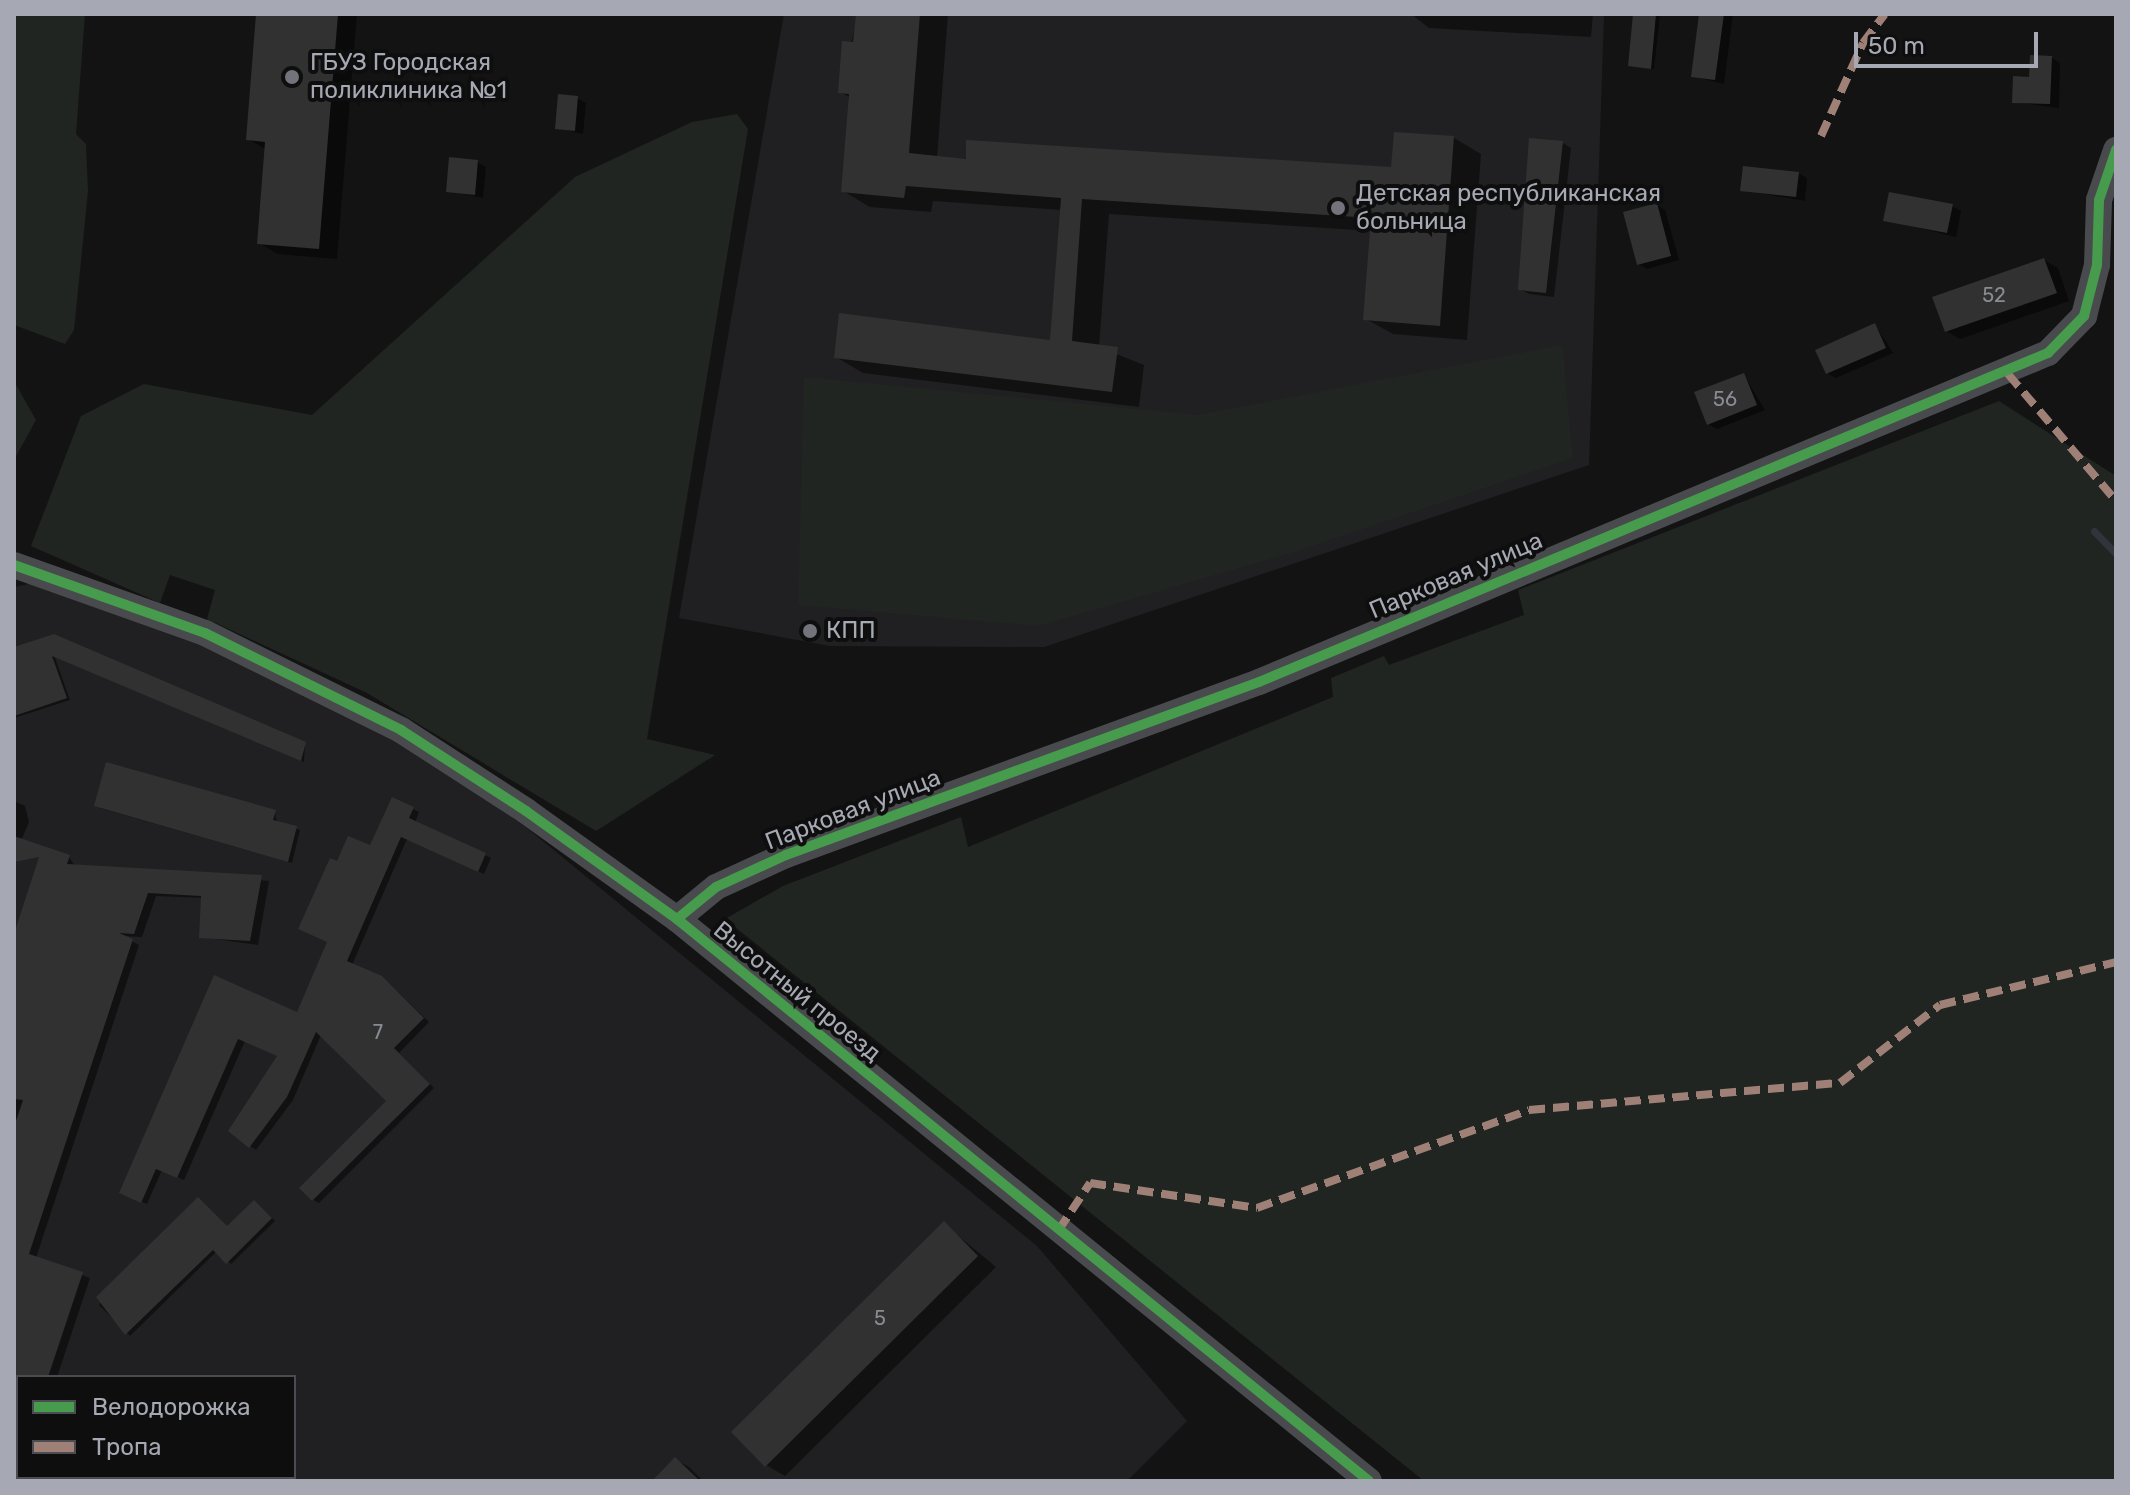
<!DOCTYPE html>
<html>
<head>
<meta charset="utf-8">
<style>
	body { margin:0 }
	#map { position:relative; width:2130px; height:1495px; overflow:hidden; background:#131314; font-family:Rubik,sans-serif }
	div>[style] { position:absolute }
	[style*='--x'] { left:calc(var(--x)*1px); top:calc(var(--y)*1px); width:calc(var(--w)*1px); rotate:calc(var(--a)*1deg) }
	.built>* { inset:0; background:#202022 }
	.green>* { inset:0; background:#202521 }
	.shadow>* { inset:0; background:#0007 }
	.stream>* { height:7px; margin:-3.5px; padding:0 3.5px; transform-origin:3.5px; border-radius:3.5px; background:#2f353b }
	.building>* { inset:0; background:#313132 }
	.street>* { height:26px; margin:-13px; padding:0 13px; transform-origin:13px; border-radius:13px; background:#494a4d }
	.quiet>* { height:8px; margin-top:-4px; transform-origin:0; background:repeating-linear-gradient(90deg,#9e8076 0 16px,transparent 0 24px) }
	.cycleway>* { height:10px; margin:-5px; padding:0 5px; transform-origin:5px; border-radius:5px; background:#469c4c }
	.dots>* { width:22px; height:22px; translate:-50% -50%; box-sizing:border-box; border:4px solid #0e0e0f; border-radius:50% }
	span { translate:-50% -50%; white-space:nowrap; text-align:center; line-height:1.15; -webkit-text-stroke:8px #0e0e0f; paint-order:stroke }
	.number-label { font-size:20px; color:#898b93 }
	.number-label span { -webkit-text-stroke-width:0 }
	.poi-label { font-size:24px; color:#a6a9b3 }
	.left { translate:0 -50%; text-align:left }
	.street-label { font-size:24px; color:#a6a9b3 }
	.frame { position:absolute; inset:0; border:16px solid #a6a9b3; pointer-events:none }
	.legend { position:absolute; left:16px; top:1375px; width:280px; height:104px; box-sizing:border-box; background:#0e0e0f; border:2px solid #4b4c51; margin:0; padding:10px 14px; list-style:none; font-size:24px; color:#a6a9b3 }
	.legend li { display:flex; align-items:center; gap:16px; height:40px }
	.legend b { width:40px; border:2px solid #4b4c51 }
	.scale { position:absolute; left:1854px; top:32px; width:184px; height:36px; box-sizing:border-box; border:4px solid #a6a9b3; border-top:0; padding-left:10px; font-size:24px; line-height:28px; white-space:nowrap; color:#a6a9b3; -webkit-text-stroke:6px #0e0e0f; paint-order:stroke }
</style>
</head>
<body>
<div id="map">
	<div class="built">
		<div style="clip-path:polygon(784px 14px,1604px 14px,1589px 465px,1044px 647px,830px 646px,679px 618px)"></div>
		<div style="clip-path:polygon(evenodd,39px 582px,191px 639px,396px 740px,522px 824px,1037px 1246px,1187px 1421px,1127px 1481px,14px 1481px,14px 587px,39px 582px,18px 1377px,294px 1377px,294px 1477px,18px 1477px,18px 1377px)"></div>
	</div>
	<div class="green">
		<div style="clip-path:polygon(14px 14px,85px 14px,76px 134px,86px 144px,88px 191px,74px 330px,65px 344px,14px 325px)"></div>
		<div style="clip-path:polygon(737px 114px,748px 129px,647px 739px,715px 755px,596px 831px,367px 693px,207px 619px,215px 590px,170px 575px,160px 603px,31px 546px,81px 416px,144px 384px,312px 415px,575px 177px,692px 122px)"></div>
		<div style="clip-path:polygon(1562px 345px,1573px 458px,1291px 553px,1038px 626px,798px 605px,804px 377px,1198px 415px)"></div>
		<div style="clip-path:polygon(14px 381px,36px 420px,14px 460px)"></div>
		<div style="clip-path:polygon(1999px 401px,2116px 476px,2116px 1481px,1424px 1481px,725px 919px,783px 886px,961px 817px,968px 847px,1333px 697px,1331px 678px,1384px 656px,1389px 665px,1524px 615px,1518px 590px)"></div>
	</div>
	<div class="shadow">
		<div style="clip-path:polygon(258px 14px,357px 14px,337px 259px,278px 254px,259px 243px,267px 150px,248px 139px)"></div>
		<div style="clip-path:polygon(858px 14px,948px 14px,937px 158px,1393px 170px,1454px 138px,1481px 154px,1467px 340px,1393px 334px,1366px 319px,1372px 231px,1109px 214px,1099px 347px,1144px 365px,1139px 407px,863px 373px,836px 357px,1052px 342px,1062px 210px,933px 201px,931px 212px,870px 207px,843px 191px,851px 98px,840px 92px)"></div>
		<div style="clip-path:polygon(1411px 14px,1593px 14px,1591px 37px,1429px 28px)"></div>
		<div style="clip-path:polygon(1635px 14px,1660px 14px,1654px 69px,1630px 65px)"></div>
		<div style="clip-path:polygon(1701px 14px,1733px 14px,1724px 84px,1693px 76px)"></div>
		<div style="clip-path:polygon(2052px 58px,2060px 63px,2059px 108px,2014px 102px)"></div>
		<div style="clip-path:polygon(577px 98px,586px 103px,583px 134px,557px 128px)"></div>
		<div style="clip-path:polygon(1563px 143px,1571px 148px,1554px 297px,1529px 294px,1520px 289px)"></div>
		<div style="clip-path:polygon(477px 162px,486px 167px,483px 198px,448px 191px)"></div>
		<div style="clip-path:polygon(1798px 173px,1807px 178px,1805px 201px,1742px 190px)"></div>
		<div style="clip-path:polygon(1657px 205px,1665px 210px,1679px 260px,1647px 269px,1638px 264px)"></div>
		<div style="clip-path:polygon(1952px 206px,1961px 211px,1956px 237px,1886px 220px)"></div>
		<div style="clip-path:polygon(2044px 260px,2058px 268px,2069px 301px,1960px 339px,1946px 331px)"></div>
		<div style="clip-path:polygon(1875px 325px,1893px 353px,1836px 378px,1827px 373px)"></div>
		<div style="clip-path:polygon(1744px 375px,1765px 410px,1717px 429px,1708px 424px)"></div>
		<div style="clip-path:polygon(54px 636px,305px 744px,304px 762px,54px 655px,70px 700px,14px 718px,14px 649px)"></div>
		<div style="clip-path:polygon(393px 800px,419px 812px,415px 823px,491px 858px,484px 874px,407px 839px,352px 965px,388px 982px,429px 1022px,399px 1053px,434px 1088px,319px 1203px,313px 1200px,388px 1101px,321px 1035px,293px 1100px,256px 1150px,250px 1146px,280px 1056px,245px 1041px,184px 1180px,162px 1170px,147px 1204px,127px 1196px,215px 978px,298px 1014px,330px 942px,338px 864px,371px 848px)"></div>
		<div style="clip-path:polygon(14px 801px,25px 806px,29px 822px,14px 858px)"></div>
		<div style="clip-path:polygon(100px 808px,275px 812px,277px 823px,300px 830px,292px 863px)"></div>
		<div style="clip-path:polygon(69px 857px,75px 866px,269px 881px,258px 945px,201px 937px,203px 898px,156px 896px,142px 937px,122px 936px,139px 945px,36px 1258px,90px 1278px,57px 1377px,18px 1377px,18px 1403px,14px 940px)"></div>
		<div style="clip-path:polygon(199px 1199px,228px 1228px,258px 1204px,275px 1221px,231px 1264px,217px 1251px,130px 1336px,99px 1305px)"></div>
		<div style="clip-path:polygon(944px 1224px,996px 1267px,785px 1476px,766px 1465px)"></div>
		<div style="clip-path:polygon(676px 1460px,689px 1467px,703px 1481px,655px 1481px)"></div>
	</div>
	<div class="stream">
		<div style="--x:2094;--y:531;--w:32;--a:46"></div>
	</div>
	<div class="building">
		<div style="clip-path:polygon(256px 14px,338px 14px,319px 249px,257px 244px,265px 142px,246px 140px)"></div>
		<div style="clip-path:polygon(856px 14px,920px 14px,909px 153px,966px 159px,966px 140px,1391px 167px,1394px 132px,1454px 136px,1440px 326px,1363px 320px,1371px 218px,1082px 199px,1072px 341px,1118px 347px,1112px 392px,834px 358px,839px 313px,1050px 340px,1061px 198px,906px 186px,904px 198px,841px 192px,849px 94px,838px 93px,842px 41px,853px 42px)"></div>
		<div style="clip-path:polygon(1633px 14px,1656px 14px,1651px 69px,1628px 66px)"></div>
		<div style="clip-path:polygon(1699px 14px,1724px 14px,1715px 80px,1691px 77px)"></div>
		<div style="clip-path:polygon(2030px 55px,2052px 56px,2050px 104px,2012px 103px,2013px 76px,2029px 77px)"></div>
		<div style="clip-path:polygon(558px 94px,578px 96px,575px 131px,555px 129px)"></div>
		<div style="clip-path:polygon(1529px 138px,1563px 141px,1546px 293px,1518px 290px)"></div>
		<div style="clip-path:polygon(449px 157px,478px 160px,475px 195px,446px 192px)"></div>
		<div style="clip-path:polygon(1743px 166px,1799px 172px,1796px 197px,1740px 191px)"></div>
		<div style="clip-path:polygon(1889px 192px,1953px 204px,1947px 233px,1883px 221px)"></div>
		<div style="clip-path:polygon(1657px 203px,1671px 256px,1637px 265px,1623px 212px)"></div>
		<div style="clip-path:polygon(2044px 258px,2057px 293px,1945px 332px,1932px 297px)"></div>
		<div style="clip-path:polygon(1875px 323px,1886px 348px,1826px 374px,1815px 350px)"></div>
		<div style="clip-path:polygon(1744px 373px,1757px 405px,1707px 425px,1694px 392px)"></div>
		<div style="clip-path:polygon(54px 634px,306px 742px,301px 761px,52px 656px,67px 698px,14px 716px,14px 647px)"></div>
		<div style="clip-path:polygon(106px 762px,276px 810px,273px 820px,297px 826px,288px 862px,94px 806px)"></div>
		<div style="clip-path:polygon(392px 797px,414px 807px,409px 818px,486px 853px,478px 872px,401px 837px,347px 961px,382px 976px,424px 1018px,394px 1048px,430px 1084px,312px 1201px,299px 1188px,386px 1101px,316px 1032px,287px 1097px,249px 1148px,228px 1131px,277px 1056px,238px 1039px,177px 1178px,156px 1169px,141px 1203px,119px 1193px,214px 975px,297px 1012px,327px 942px,298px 929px,330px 858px,337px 861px,348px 836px,370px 845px)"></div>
		<div style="clip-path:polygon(14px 836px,70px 855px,67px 864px,262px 875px,250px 941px,199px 938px,201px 896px,148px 893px,134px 934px,119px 933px,133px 939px,29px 1254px,83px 1272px,48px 1377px,14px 1377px,14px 1127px,23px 1100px,14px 1099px,14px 934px,39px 857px,14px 862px)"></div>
		<div style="clip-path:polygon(198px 1197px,227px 1226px,254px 1200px,272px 1218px,226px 1264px,213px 1250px,125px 1335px,96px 1297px)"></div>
		<div style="clip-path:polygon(944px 1221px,978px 1256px,765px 1467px,731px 1432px)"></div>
		<div style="clip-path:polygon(675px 1457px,700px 1481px,652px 1481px)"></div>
	</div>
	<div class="street">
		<div style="--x:14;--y:565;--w:203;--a:19.6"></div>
		<div style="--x:205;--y:633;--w:219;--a:26.3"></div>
		<div style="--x:401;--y:730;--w:149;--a:32.9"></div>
		<div style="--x:526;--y:811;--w:186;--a:35.6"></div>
		<div style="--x:677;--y:919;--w:891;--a:39.08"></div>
		<div style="--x:677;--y:919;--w:50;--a:-39.4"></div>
		<div style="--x:716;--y:887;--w:77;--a:-24.6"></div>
		<div style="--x:786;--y:855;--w:504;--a:-20.09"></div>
		<div style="--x:1259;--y:682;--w:855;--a:-22.64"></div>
		<div style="--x:2048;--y:353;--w:52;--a:-45.8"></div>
		<div style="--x:2084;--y:316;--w:53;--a:-75.7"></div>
		<div style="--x:2097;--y:265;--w:65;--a:-88.2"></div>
		<div style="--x:2099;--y:200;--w:53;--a:-71.2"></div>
	</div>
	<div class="quiet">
		<div style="--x:1821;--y:136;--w:102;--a:-65.7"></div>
		<div style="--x:1863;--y:43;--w:36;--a:-53"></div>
		<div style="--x:2008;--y:374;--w:167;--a:49.6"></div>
		<div style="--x:1058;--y:1231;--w:58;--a:-56.3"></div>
		<div style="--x:1090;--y:1183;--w:169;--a:8.5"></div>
		<div style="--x:1257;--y:1208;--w:289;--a:-19.8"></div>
		<div style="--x:1529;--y:1110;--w:312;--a:-5"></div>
		<div style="--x:1840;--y:1083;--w:127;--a:-38"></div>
		<div style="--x:1940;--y:1005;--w:181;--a:-13.7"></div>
	</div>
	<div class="cycleway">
		<div style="--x:14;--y:565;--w:203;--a:19.6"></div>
		<div style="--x:205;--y:633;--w:219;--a:26.3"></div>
		<div style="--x:401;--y:730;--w:149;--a:32.9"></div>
		<div style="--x:526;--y:811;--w:186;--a:35.6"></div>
		<div style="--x:677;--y:919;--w:891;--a:39.08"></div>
		<div style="--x:677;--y:919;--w:50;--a:-39.4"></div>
		<div style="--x:716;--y:887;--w:77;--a:-24.6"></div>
		<div style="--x:786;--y:855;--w:504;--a:-20.09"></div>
		<div style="--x:1259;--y:682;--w:855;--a:-22.64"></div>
		<div style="--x:2048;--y:353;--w:52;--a:-45.8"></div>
		<div style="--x:2084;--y:316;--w:53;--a:-75.7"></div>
		<div style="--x:2097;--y:265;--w:65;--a:-88.2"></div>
		<div style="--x:2099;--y:200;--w:53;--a:-71.2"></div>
	</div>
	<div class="dots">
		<div style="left:292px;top:77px;background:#73747b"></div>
		<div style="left:1338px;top:208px;background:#73747b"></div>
		<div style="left:810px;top:631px;background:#73747b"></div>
	</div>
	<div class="number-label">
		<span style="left:1994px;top:295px">52</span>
		<span style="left:1725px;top:399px">56</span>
		<span style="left:378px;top:1032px">7</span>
		<span style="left:880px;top:1318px">5</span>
	</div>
	<div class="poi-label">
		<span class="left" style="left:310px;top:77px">ГБУЗ Городская<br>поликлиника №1</span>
		<span class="left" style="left:1356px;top:208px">Детская республиканская<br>больница</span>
		<span class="left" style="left:826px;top:631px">КПП</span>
	</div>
	<div class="street-label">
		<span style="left:1456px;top:576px;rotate:-23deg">Парковая улица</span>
		<span style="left:853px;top:810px;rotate:-21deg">Парковая улица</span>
		<span style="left:797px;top:992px;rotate:39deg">Высотный проезд</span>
	</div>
	<div class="frame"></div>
	<ul class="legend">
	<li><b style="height:10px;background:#469c4c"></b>Велодорожка</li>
	<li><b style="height:10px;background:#9e8076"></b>Тропа</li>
	</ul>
	<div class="scale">50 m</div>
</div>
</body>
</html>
